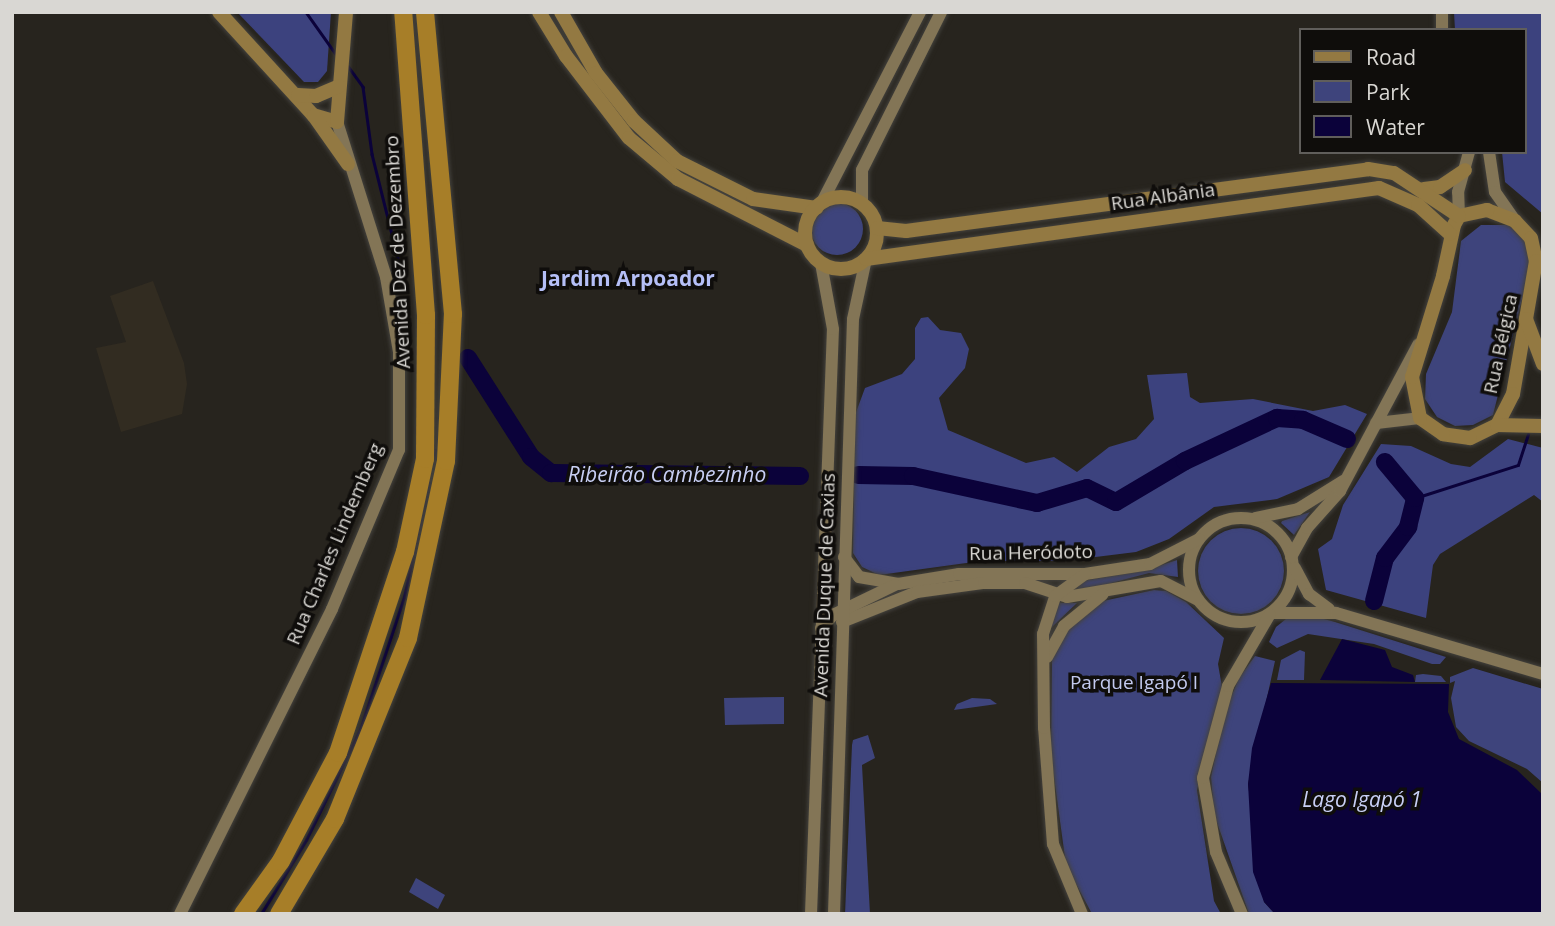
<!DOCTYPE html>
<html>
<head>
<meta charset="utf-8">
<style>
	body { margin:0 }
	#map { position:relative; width:1555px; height:926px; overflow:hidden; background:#27241e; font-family:"Open Sans",sans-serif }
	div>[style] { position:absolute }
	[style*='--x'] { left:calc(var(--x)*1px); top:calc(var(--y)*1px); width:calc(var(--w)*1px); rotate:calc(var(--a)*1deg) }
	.built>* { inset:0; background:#322c21 }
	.green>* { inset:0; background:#3e447c }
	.round { border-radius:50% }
	.forest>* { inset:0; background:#3c427e }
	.water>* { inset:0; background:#0b023a }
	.stream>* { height:2.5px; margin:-1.25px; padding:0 1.25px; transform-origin:1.25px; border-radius:1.25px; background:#0b023a }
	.river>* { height:18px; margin:-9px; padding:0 9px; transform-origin:9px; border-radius:9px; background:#0b023a }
	.roads { filter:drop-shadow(0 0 2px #44423d) drop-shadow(0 0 2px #44423d) }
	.secondary>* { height:12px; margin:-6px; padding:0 6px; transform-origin:6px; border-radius:6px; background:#837556 }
	.secondary>.ring { margin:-6px; padding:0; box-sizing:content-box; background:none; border:12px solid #837556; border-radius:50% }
	.primary>* { height:14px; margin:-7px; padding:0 7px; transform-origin:7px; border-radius:7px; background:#937942 }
	.primary>.ring { margin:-7px; padding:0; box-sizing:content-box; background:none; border:14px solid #937942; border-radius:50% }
	.highway>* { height:18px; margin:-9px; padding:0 9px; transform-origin:9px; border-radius:9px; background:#a77e28 }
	span { translate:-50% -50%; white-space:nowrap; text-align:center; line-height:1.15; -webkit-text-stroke:7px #0f0d0b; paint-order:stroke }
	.street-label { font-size:19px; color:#d9d7d3 }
	.park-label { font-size:19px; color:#c3caef }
	.neighbourhood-label { font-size:21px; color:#b5bff7; font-weight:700 }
	.water-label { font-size:21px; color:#c8cff4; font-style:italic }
	.frame { position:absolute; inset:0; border:14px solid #d9d7d3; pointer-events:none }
	.legend { position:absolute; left:1299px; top:28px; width:228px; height:126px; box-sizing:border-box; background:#0f0d0b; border:2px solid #605e5b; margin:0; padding:9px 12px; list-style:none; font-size:21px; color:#d9d7d3 }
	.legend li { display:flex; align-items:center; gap:14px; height:35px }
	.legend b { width:35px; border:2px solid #605e5b }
</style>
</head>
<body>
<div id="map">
	<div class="built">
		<div style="clip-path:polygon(153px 281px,184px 363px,187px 384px,182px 414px,121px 432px,96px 348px,126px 342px,110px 296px)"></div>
	</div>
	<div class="green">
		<div class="round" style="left:811px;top:203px;width:52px;height:52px"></div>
		<div style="clip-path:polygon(1481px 225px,1509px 225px,1530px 244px,1529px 271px,1493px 415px,1473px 425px,1455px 426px,1437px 417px,1425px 399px,1426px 374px,1452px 312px,1461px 241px)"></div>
		<div style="clip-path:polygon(1310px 512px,1294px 535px,1281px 523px,1282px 521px)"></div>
		<div class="round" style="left:1198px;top:528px;width:86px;height:86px"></div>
		<div style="clip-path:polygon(1177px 560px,1178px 577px,1149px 573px,1085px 590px,1067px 590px,1082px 581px,1143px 571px)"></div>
		<div style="clip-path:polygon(1154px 590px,1166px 591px,1186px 602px,1224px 638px,1218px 664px,1222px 687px,1197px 790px,1214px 901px,1221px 914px,1092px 914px,1066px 865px,1051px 755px,1052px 653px,1070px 626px,1103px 601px)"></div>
		<div style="clip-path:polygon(1057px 603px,1077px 603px,1052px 627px,1051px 626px)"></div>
		<div style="clip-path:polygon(1320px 618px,1335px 622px,1446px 657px,1440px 664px,1432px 664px,1374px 644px,1308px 634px,1277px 648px,1269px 642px,1276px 627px,1286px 619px)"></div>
		<div style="clip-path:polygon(1300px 650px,1305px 652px,1304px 680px,1277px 680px,1281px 660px)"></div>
		<div style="clip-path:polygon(1255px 656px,1275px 661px,1248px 784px,1264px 902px,1275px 914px,1249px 914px,1214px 814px,1211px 777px,1224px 714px,1239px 678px)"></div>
		<div style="clip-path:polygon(1473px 668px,1543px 689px,1543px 783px,1527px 769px,1469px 741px,1456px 727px,1451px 698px,1455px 681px,1450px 683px,1450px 677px)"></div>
		<div style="clip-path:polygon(1423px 674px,1441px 676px,1446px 682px,1415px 682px,1416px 675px)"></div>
		<div style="clip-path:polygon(784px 697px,784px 724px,725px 725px,724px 698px)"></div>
		<div style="clip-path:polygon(972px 698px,990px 699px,997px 704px,954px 710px,957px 704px)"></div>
		<div style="clip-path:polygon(868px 735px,875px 758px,862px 765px,870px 914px,845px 914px,852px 745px,853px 740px)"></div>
		<div style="clip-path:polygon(416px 878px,445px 895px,438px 909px,409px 892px)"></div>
	</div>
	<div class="forest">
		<div style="clip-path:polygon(237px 12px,331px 12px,327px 71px,318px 82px,304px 82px)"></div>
		<div style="clip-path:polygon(1454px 12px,1543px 12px,1543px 214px,1505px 182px,1502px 152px,1525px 152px,1525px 30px,1455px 30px)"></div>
		<div style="clip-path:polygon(928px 317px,940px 330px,961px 333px,969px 349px,965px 368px,939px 398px,948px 430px,1026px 463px,1054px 457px,1077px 472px,1109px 447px,1136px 439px,1154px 419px,1147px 375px,1187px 373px,1190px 397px,1200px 403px,1253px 399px,1313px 411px,1345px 405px,1367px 414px,1329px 477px,1277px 499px,1214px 507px,1169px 539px,1136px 552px,1063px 561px,981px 561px,879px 575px,862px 567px,853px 553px,855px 415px,865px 388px,902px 374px,915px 359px,915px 328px,921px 318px)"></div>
		<div style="clip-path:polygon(1508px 439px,1543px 448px,1543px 502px,1534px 495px,1440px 554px,1433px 565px,1426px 618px,1326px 590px,1318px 549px,1332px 539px,1343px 505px,1381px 444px,1411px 446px,1451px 464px,1470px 467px)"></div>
	</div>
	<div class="water">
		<div style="clip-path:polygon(1342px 639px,1385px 650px,1392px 667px,1413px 675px,1415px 682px,1320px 680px)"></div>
		<div style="clip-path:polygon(1271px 683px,1449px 684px,1448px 712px,1459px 739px,1517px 770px,1543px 795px,1543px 914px,1275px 914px,1264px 902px,1253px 872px,1248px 784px,1252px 748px)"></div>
	</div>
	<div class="stream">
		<div style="--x:306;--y:12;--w:55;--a:54.6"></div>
		<div style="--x:348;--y:66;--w:26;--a:54"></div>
		<div style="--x:363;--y:87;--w:68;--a:82.3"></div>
		<div style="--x:372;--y:154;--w:120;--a:76"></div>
		<div style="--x:433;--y:460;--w:10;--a:-79"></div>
		<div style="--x:1415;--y:498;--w:108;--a:-17.8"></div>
		<div style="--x:1518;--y:465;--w:32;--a:-72"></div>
		<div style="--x:261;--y:914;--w:87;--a:-58.7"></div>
		<div style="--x:306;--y:840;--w:123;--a:-63.9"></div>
		<div style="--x:360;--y:730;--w:140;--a:-71.7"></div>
		<div style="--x:404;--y:597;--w:117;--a:-77.6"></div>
	</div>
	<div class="river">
		<div style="--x:468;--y:358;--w:117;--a:57.5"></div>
		<div style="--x:531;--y:457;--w:26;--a:39"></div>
		<div style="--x:551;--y:473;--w:249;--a:0.7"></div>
		<div style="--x:858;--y:475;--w:55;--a:1"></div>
		<div style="--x:913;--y:476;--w:127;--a:12.3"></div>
		<div style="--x:1037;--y:503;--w:52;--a:-16.7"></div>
		<div style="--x:1087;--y:488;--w:32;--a:26"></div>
		<div style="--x:1116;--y:502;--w:80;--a:-30.7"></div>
		<div style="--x:1185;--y:461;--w:102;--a:-25.1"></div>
		<div style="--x:1277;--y:418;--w:26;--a:4"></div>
		<div style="--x:1303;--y:420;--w:48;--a:23.4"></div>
		<div style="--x:1374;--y:601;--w:44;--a:-75.7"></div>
		<div style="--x:1385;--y:558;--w:39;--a:-53"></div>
		<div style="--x:1408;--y:527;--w:30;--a:-76"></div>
		<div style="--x:1415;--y:498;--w:47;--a:-129.8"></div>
	</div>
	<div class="roads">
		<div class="secondary">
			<div style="--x:1442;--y:12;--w:18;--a:90"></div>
			<div style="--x:1489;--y:152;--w:40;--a:81.5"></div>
			<div style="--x:1495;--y:192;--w:35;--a:55"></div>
			<div style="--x:821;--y:204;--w:216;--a:-62.7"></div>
			<div style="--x:862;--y:204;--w:34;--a:-90"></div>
			<div style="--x:862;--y:170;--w:177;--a:-63.4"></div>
			<div style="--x:1459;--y:216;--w:24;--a:-92"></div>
			<div style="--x:1458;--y:192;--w:41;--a:-74.6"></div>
			<div style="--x:1376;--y:423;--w:44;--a:-6.5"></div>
			<div class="ring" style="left:1189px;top:518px;width:92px;height:92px"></div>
			<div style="--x:1255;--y:518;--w:44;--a:-11.8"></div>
			<div style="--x:1298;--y:509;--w:53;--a:-31.9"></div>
			<div style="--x:844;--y:557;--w:25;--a:53"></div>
			<div style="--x:859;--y:577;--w:40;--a:10"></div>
			<div style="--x:898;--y:584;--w:62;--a:-9.3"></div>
			<div style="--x:959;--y:574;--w:126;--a:0"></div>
			<div style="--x:1085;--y:574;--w:66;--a:-8.7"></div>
			<div style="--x:1150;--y:564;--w:55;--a:-27"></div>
			<div style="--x:1291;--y:557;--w:33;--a:-61"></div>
			<div style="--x:1307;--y:528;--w:50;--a:-48.3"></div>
			<div style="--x:1340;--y:491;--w:166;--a:-61.9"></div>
			<div style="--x:1295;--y:568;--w:30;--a:62"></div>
			<div style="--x:1309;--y:594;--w:25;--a:37"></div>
			<div style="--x:1272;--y:613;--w:64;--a:0"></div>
			<div style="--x:1336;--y:613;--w:216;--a:16.4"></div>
			<div style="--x:842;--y:622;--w:81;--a:-21.8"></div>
			<div style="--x:917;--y:592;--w:68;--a:-7.7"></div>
			<div style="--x:984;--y:583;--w:41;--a:0"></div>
			<div style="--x:1025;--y:583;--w:44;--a:18.4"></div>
			<div style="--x:1067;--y:597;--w:95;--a:-9.7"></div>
			<div style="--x:1161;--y:581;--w:42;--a:27.2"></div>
			<div style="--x:821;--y:628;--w:18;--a:-47"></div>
			<div style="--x:833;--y:615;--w:69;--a:-25.8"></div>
			<div style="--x:1047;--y:657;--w:35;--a:-61"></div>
			<div style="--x:1064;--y:626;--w:50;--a:-39.4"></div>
			<div style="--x:180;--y:914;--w:341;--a:-63.5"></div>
			<div style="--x:332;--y:609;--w:173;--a:-67.2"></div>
			<div style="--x:399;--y:450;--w:98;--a:-90"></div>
			<div style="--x:399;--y:352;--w:76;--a:-99.8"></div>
			<div style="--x:386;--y:277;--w:163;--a:-107.5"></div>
			<div style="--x:811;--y:914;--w:585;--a:-87.85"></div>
			<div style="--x:833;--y:329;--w:67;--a:-100.3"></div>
			<div style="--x:834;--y:914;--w:595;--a:-88.17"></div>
			<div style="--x:853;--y:319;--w:61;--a:-77.8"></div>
			<div style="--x:1082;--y:914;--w:76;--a:-112.5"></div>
			<div style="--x:1053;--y:844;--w:116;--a:-94.4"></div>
			<div style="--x:1044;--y:728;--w:94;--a:-90.6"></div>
			<div style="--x:1043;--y:634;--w:40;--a:-72"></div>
			<div style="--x:1055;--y:596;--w:37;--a:-36"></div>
			<div style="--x:1242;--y:914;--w:67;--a:-112.8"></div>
			<div style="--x:1216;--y:852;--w:75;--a:-100"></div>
			<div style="--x:1203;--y:778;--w:95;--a:-74.8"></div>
			<div style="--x:1228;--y:686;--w:83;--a:-59.7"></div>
		</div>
		<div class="primary">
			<div style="--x:219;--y:12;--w:139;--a:47.6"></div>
			<div style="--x:313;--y:115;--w:25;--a:16"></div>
			<div style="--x:337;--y:122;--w:110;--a:-85.3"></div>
			<div style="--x:539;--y:12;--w:52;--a:58.5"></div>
			<div style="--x:566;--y:56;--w:103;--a:52.5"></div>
			<div style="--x:629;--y:138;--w:64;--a:39.9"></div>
			<div style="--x:678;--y:179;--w:145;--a:27.1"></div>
			<div style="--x:561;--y:12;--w:70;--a:60.2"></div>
			<div style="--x:596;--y:73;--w:61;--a:51.6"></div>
			<div style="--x:634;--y:121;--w:59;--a:42.9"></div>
			<div style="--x:677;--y:161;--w:85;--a:26.6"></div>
			<div style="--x:753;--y:199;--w:64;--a:8.1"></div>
			<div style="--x:298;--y:95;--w:18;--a:3"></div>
			<div style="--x:316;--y:96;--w:25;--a:-23"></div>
			<div style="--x:314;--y:116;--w:59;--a:54.7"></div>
			<div style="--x:1424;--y:189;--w:16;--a:-7"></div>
			<div style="--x:1440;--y:187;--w:30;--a:-34"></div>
			<div class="ring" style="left:805px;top:197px;width:58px;height:58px"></div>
			<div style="--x:1487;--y:210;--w:30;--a:21"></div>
			<div style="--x:1515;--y:221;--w:23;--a:47"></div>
			<div style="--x:1531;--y:238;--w:24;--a:78"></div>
			<div style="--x:1536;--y:261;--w:135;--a:99.8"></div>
			<div style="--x:1513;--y:394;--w:35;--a:117"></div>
			<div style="--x:1497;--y:425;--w:30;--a:154"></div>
			<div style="--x:1470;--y:438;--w:27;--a:-172"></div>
			<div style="--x:1443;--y:434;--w:28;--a:-145"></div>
			<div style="--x:1420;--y:418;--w:42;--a:-101"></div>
			<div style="--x:1412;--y:377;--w:106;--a:-72.9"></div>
			<div style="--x:1443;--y:276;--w:52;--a:-77.8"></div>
			<div style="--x:1454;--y:225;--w:10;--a:-61"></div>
			<div style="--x:1459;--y:216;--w:29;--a:-12"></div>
			<div style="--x:877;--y:228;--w:29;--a:6"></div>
			<div style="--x:906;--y:231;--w:466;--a:-7.6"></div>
			<div style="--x:1368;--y:169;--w:26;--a:9"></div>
			<div style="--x:1394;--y:173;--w:78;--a:33.5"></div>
			<div style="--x:866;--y:259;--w:518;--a:-7.88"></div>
			<div style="--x:1379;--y:188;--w:43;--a:23.6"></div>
			<div style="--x:1418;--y:205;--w:43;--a:42.2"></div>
			<div style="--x:1526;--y:319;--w:48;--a:69.3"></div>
			<div style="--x:1497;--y:425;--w:46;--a:1.2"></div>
		</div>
		<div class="highway">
			<div style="--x:243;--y:914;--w:65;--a:-54.4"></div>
			<div style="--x:281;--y:861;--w:122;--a:-62.2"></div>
			<div style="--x:338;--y:753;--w:212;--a:-71.6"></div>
			<div style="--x:405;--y:552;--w:95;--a:-77.9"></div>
			<div style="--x:425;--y:459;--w:144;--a:-89.6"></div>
			<div style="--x:426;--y:315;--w:304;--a:-94.3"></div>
			<div style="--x:279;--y:914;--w:110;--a:-59.5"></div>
			<div style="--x:335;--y:819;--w:195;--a:-68"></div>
			<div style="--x:408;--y:638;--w:181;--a:-77.9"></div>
			<div style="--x:446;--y:461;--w:147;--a:-87.3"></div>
			<div style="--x:453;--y:314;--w:303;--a:-95.3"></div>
		</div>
	</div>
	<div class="street-label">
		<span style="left:1163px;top:197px;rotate:-8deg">Rua Albânia</span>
		<span style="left:398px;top:252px;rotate:-93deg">Avenida Dez de Dezembro</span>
		<span style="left:1501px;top:344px;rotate:-78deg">Rua Bélgica</span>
		<span style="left:335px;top:544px;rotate:-67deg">Rua Charles Lindemberg</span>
		<span style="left:1031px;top:553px;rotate:-1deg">Rua Heródoto</span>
		<span style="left:825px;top:585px;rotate:-88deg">Avenida Duque de Caxias</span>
	</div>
	<div class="park-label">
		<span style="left:1134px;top:683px">Parque Igapó I</span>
	</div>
	<div class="neighbourhood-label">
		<span style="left:628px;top:278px">Jardim Arpoador</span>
	</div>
	<div class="water-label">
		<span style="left:667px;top:474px">Ribeirão Cambezinho</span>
		<span style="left:1362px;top:799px">Lago Igapó 1</span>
	</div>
	<div class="frame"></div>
	<ul class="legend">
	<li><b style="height:9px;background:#937942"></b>Road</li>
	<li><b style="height:19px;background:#3e447c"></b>Park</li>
	<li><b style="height:19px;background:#0b023a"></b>Water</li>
	</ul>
</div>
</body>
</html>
